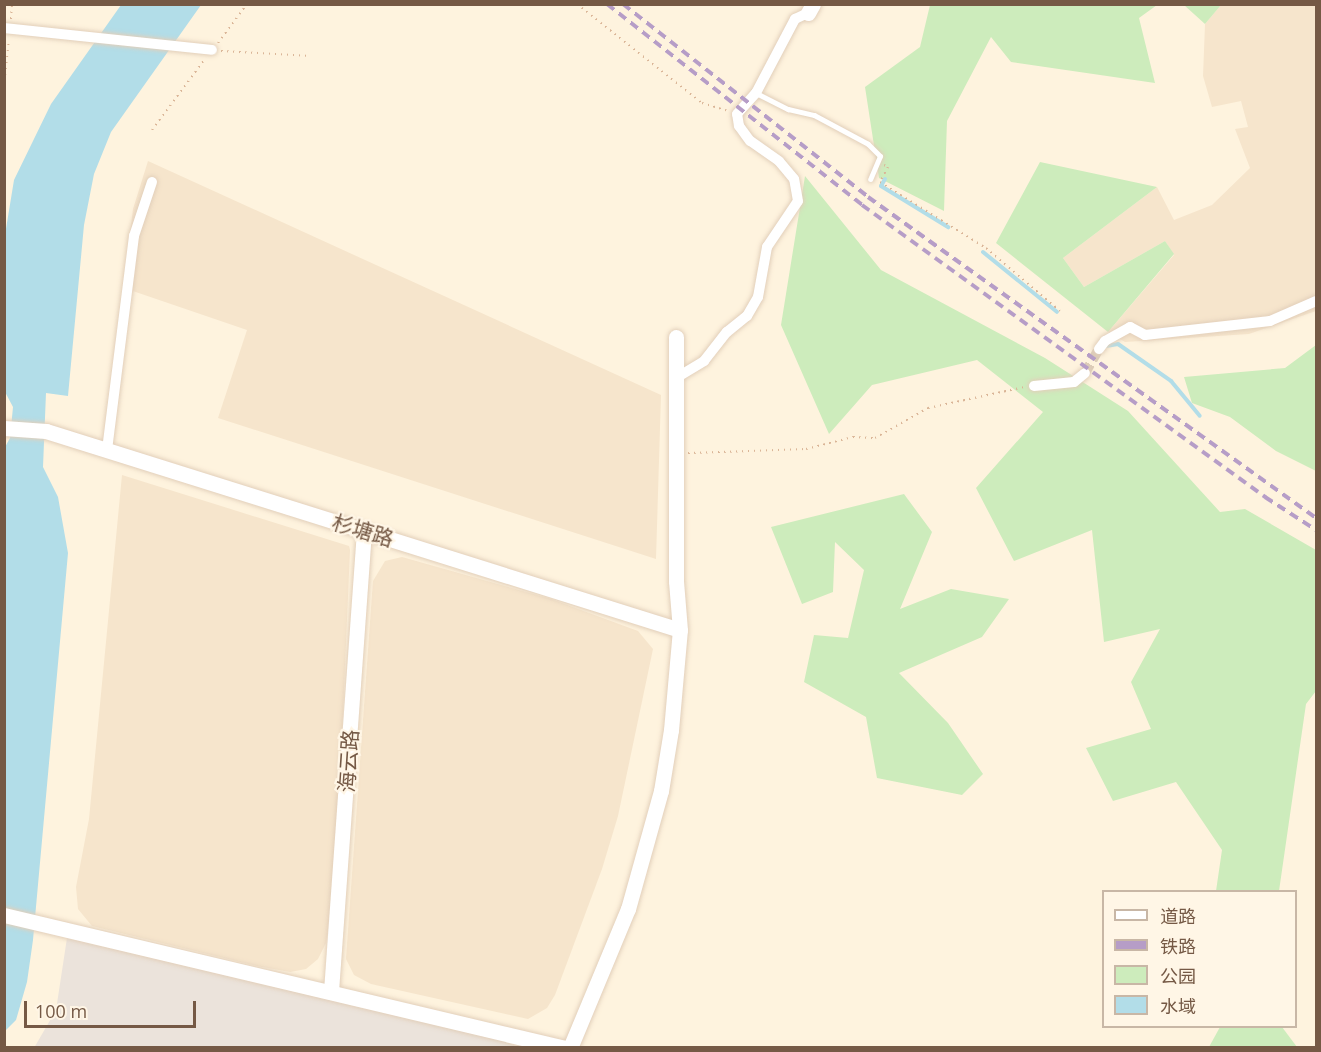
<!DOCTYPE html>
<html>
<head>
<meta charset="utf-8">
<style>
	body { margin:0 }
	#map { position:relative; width:1321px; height:1052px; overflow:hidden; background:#fef3de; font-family:"Open Sans","Noto Sans SC",sans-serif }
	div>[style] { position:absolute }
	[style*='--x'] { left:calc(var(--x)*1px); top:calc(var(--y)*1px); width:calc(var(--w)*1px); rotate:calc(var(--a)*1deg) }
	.residential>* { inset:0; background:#f6e5cc }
	.industrial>* { inset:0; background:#ebe3db }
	.green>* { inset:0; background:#cdecbc }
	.water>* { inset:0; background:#b2dde8 }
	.stream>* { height:4px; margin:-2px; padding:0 2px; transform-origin:2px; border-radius:2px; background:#b2dde8 }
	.street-tunnel>* { height:10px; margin-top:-5px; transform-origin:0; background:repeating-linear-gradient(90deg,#dcccb8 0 10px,transparent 0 15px) }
	.path>* { height:2px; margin-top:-1px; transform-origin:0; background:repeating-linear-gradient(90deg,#dab597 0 1.5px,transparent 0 6px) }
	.roads { filter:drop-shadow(0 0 2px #e2cfba) drop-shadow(0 0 2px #e2cfba) }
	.lane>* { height:5px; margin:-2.5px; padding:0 2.5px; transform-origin:2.5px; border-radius:2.5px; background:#fff }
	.street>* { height:10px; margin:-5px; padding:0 5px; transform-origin:5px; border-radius:5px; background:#fff }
	.secondary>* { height:15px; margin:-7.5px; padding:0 7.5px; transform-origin:7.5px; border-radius:7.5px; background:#fff }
	.rail>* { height:4px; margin-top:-2px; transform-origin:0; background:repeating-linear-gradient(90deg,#b69dc7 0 9px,transparent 0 15px) }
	span { translate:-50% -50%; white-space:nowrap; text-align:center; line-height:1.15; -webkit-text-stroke:4.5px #fff6e6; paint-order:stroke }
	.street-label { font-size:21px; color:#755945 }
	.frame { position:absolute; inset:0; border:6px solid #755945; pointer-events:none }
	.legend { position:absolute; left:1102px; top:890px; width:195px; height:138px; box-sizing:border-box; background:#fff6e6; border:2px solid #c8b7a6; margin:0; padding:8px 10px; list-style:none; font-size:18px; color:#755945 }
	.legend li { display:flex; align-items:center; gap:12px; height:30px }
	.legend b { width:30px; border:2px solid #c8b7a6 }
	.scale { position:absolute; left:24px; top:1001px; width:172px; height:27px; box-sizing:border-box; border:3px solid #755945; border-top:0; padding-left:8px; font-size:18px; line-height:21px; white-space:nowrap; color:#755945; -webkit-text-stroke:4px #fff6e6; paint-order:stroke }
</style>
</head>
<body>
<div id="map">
	<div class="residential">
		<div style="clip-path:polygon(1221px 5px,1316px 5px,1316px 311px,1249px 334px,1125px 342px,1108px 332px,1174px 255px,1165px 241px,1084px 287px,1063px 258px,1157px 187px,1174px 220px,1212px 205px,1250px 168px,1235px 129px,1248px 127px,1241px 101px,1212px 107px,1203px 76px,1205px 24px)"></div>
		<div style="clip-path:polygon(148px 161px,661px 395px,656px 559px,218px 418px,247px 330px,124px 288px,133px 209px)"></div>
		<div style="clip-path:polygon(122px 475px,349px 546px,350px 550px,336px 876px,326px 943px,318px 959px,306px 969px,290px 972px,257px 966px,92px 926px,78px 909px,76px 887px,89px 819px)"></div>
		<div style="clip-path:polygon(402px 557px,551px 599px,638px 631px,653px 649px,618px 816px,602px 869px,555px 995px,547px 1008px,528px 1019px,371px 984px,354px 975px,346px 959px,373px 581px,385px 561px)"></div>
	</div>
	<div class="industrial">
		<div style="clip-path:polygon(67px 938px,504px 1041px,518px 1047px,34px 1048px,56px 1010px)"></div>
	</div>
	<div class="green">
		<div style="clip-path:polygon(930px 5px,1157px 5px,1139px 18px,1155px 83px,1011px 62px,991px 37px,947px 121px,944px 211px,879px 178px,865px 87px,920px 47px)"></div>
		<div style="clip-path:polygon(1184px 5px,1221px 5px,1205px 24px)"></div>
		<div style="clip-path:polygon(1040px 162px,1157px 187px,1063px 258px,1084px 287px,1165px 241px,1174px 254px,1108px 332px,996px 243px)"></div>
		<div style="clip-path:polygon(805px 176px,881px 270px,1045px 358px,1128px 411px,1220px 512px,1245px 509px,1316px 550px,1316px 691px,1306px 704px,1279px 891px,1216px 891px,1222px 850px,1176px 782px,1113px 801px,1086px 748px,1151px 729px,1131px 682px,1160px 629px,1104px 642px,1092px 530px,1014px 561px,976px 488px,1043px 412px,977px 360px,872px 385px,829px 434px,781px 325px)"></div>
		<div style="clip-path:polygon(1316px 345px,1316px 471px,1276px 451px,1230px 417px,1192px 403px,1184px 377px,1285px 368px)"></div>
		<div style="clip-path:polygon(904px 494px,932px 532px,900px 609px,951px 589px,1009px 599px,982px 637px,899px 673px,948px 723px,983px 774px,962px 795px,877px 778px,866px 717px,804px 682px,814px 635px,848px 638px,864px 570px,835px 542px,833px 592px,802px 604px,771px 527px)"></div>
		<div style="clip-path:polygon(1220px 1027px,1282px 1027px,1297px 1047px,1209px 1047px)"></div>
	</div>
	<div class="water">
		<div style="clip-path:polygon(121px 5px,201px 5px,111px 132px,94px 174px,84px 225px,68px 396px,46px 393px,43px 467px,58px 497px,68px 553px,33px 940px,27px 982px,16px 1020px,5px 1031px,4px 449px,10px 438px,13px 407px,4px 390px,4px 241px,14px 180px,51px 104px)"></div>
	</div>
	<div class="stream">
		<div style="--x:885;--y:179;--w:8;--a:120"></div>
		<div style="--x:881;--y:186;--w:79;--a:31.5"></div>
		<div style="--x:983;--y:252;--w:95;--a:39"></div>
		<div style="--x:1106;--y:346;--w:12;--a:-9"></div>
		<div style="--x:1118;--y:344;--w:65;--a:34.9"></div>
		<div style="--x:1171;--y:381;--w:45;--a:50.4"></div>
	</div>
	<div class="street-tunnel">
		<div style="--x:1085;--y:373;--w:28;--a:-60"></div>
	</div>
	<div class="path">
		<div style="--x:577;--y:4;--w:159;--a:38.4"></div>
		<div style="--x:702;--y:103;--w:27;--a:17"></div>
		<div style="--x:11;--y:19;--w:15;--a:-86"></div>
		<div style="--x:218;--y:43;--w:49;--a:-53.4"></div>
		<div style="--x:221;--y:51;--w:90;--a:3.2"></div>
		<div style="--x:4;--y:87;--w:48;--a:-84.1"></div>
		<div style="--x:152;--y:130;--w:89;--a:-53.3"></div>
		<div style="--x:884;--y:165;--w:4;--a:27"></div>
		<div style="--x:888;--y:167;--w:17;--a:118"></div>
		<div style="--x:880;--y:182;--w:125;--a:31.9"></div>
		<div style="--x:986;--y:248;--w:97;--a:40.4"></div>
		<div style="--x:688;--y:453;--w:118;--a:-1.9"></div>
		<div style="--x:806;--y:449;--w:49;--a:-14.3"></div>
		<div style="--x:853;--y:437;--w:22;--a:3"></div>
		<div style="--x:875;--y:438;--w:61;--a:-29.5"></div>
		<div style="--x:928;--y:408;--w:98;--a:-12.3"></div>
	</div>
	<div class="roads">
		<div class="lane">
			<div style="--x:756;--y:93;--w:36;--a:27"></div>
			<div style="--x:788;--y:109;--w:27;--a:13"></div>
			<div style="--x:814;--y:115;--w:61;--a:28.2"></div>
			<div style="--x:868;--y:144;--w:17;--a:45"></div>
			<div style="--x:880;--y:156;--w:25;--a:113"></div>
		</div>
		<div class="street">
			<div style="--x:4;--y:28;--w:209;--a:6"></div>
			<div style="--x:1099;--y:349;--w:10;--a:-53"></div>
			<div style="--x:1105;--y:341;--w:29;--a:-29"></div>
			<div style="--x:1130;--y:327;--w:17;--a:28"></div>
			<div style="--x:1145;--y:335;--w:126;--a:-6.4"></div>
			<div style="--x:1270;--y:321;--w:50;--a:-23.5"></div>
			<div style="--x:676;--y:378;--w:33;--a:-31"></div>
			<div style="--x:704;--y:361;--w:37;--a:-52"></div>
			<div style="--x:727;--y:332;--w:26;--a:-39"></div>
			<div style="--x:747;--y:316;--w:22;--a:-60"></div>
			<div style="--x:758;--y:297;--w:51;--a:-79.8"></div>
			<div style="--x:767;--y:247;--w:55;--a:-56"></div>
			<div style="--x:798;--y:201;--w:22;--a:-100"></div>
			<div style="--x:794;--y:179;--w:23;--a:-130"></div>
			<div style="--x:779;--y:161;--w:35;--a:-145"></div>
			<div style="--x:750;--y:141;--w:19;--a:-126"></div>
			<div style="--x:739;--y:126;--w:12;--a:-99"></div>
			<div style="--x:737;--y:114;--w:28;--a:-48"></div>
			<div style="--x:756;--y:93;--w:84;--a:-62.2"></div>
			<div style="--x:795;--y:19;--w:14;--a:-25"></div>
			<div style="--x:1034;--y:386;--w:40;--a:-5.7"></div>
			<div style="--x:1074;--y:382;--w:14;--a:-39"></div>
			<div style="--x:107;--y:450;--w:216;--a:-82.8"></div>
			<div style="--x:134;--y:236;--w:57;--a:-71.6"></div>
		</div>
		<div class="secondary">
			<div style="--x:808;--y:13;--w:10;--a:-61"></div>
			<div style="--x:4;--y:428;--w:42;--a:4.1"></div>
			<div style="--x:46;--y:431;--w:664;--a:17.43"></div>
			<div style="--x:4;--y:915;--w:577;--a:13.34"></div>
			<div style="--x:331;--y:991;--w:462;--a:-85.9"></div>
			<div style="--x:570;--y:1048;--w:151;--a:-67.4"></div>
			<div style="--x:628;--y:909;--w:123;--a:-74.4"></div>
			<div style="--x:661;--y:791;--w:62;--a:-80.7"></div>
			<div style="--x:671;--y:730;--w:100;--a:-84.9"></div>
			<div style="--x:680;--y:630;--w:49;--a:-94.7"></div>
			<div style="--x:676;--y:581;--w:244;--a:-90"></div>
		</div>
	</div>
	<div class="rail">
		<div style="--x:607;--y:4;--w:325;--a:38.2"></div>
		<div style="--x:862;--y:205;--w:498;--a:35.9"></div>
		<div style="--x:1265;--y:497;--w:61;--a:32.9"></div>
		<div style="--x:623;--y:4;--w:312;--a:38.2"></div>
		<div style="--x:868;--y:197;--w:551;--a:35.62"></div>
	</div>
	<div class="street-label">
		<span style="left:363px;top:530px;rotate:17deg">杉塘路</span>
		<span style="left:348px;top:761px;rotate:-86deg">海云路</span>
	</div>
	<div class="frame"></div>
	<ul class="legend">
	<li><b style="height:8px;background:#fff"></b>道路</li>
	<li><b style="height:8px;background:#b69dc7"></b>铁路</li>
	<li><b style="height:16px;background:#cdecbc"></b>公园</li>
	<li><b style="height:16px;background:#b2dde8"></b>水域</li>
	</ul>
	<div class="scale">100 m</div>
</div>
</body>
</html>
